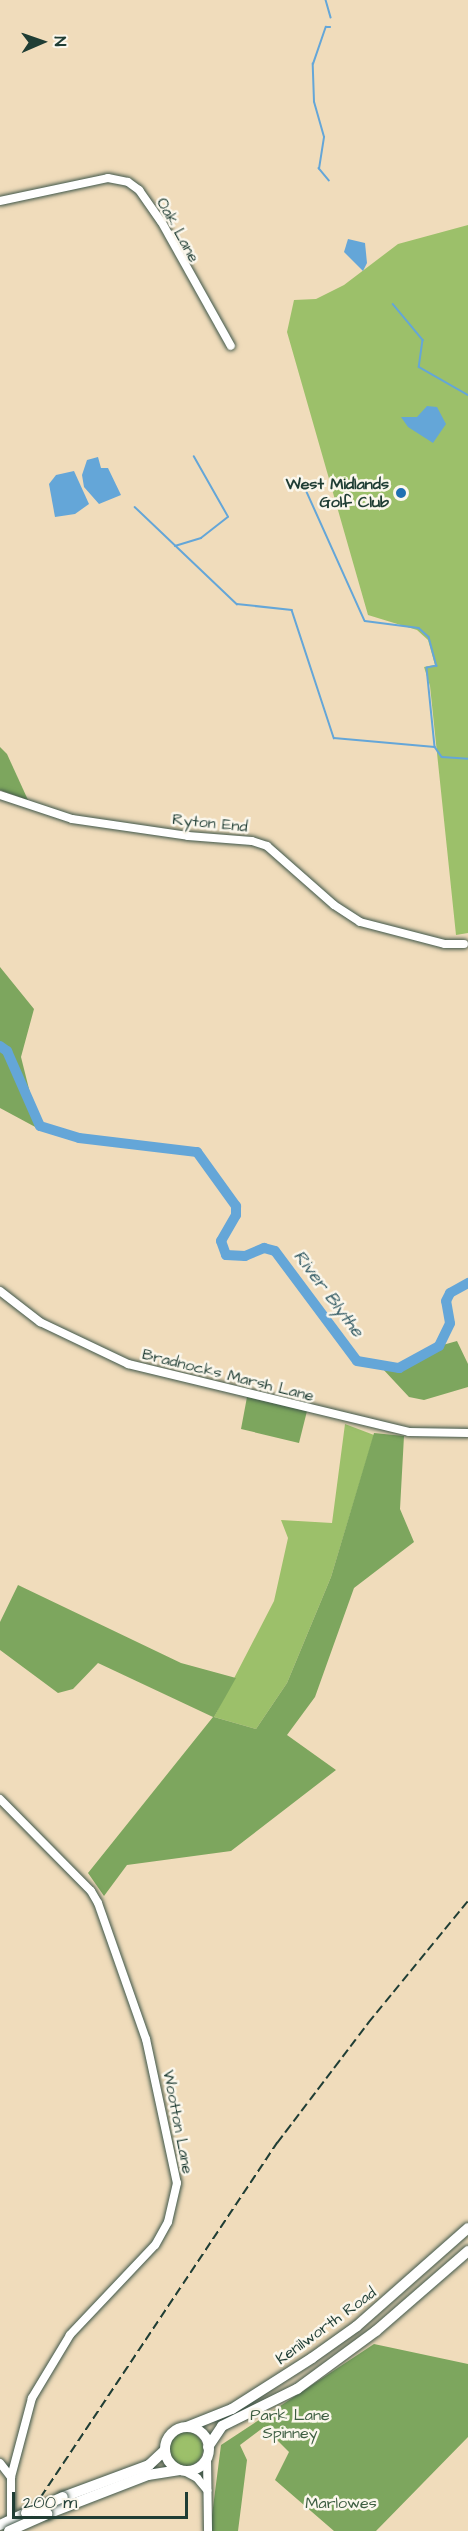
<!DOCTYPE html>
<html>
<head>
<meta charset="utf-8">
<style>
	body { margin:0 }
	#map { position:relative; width:468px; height:2531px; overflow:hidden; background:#f0dcbb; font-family:"Architects Daughter",sans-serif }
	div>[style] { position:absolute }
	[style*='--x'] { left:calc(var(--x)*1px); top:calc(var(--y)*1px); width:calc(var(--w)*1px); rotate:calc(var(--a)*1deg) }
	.green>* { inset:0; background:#9cc06a }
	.round { border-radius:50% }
	.forest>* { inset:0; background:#7da65e }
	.water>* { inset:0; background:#64a6d8 }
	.stream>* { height:1.5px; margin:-0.75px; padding:0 0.75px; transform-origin:0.75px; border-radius:0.75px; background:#64a6d8 }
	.river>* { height:10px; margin:-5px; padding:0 5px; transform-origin:5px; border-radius:5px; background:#64a6d8 }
	.roads { filter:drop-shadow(0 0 2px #3e5548) drop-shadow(0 0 2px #3e5548) }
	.minor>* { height:8px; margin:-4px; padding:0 4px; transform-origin:4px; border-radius:4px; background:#fff }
	.highway>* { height:10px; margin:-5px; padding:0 5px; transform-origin:5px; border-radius:5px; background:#fff }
	.highway>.ring { margin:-5px; padding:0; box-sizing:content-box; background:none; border:10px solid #fff; border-radius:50% }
	.rail>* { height:1.5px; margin-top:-0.75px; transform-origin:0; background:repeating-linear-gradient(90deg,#1f3d34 0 9px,transparent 0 13.5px) }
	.bridges { filter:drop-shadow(0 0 2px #3e5548) drop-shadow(0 0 2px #3e5548) }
	.highway-bridge>* { height:10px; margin:-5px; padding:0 5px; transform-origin:5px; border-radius:5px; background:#fff }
	.dots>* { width:16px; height:16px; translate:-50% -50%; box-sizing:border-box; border:3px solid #fbf7ec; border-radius:50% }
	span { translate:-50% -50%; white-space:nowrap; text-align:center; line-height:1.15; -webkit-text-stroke:5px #fbf7ec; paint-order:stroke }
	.street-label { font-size:16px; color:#1f3d34 }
	.poi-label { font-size:16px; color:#1f3d34; font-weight:700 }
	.right { translate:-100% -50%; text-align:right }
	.park-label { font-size:16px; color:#3e5e42 }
	.water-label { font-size:18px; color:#345c65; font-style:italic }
	.north { position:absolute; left:12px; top:12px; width:60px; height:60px; -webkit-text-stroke:4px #fbf7ec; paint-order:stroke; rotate:88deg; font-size:16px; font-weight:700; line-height:24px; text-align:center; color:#1f3d34 }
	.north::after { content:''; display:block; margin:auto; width:21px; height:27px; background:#1f3d34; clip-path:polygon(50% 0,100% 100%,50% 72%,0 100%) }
	.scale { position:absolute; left:12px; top:2492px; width:176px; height:27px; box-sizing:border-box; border:3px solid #1f3d34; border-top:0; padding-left:8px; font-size:18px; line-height:21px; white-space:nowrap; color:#1f3d34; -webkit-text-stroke:4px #fbf7ec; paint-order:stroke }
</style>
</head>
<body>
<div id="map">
	<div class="green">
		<div style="clip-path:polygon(468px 225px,468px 933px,456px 935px,430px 686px,424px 667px,435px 665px,428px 640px,417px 630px,368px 615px,287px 332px,294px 300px,316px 299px,344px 285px,398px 244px)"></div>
		<div style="clip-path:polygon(345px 1424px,374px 1435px,331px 1577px,287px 1683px,256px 1729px,214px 1717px,274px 1601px,288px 1538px,281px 1520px,332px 1523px)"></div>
		<div class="round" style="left:169px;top:2432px;width:34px;height:34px"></div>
	</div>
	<div class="forest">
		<div style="clip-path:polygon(0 747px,7px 754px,28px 800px,0 790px)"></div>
		<div style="clip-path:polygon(0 967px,34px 1009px,21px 1057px,39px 1129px,0 1108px)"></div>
		<div style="clip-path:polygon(457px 1341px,468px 1364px,468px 1387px,424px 1400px,409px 1397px,381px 1367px,400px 1368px,439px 1346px)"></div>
		<div style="clip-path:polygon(247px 1397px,307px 1411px,299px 1443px,241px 1429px)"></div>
		<div style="clip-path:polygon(374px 1433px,404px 1436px,400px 1509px,414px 1542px,354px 1588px,315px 1697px,287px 1735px,336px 1770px,231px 1851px,127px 1865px,104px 1896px,88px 1873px,213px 1717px,98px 1663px,73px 1689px,58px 1693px,0 1650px,0 1622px,18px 1585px,181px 1663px,236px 1678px,214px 1717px,256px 1729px,287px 1683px,331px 1577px)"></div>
		<div style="clip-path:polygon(374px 2344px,468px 2364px,468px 2437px,376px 2531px,334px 2531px,275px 2480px,289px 2452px,264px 2427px,240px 2445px,247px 2460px,238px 2531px,210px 2531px,221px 2445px)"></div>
	</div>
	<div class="water">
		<div style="clip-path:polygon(348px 239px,365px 243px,367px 263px,363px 271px,344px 252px)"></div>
		<div style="clip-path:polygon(427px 406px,437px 407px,446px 424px,433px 443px,408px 427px,401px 417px,417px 417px)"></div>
		<div style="clip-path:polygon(98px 457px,101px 468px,108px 468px,121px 495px,99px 504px,84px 487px,82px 475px,87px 460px)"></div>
		<div style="clip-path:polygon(74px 471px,89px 504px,75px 514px,55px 517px,49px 484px,56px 475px)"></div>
	</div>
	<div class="stream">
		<div style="--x:326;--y:0;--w:18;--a:74"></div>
		<div style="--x:329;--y:181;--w:16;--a:-130"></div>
		<div style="--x:319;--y:169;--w:32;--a:-81"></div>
		<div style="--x:324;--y:137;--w:36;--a:-106"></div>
		<div style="--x:314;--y:102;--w:38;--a:-92"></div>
		<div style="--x:313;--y:64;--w:39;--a:-71"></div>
		<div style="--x:326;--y:27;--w:4;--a:0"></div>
		<div style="--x:393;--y:304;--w:47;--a:50.2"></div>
		<div style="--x:423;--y:340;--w:27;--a:98"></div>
		<div style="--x:419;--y:367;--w:56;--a:29.7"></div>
		<div style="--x:307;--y:492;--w:141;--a:65.8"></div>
		<div style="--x:365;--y:621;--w:54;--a:7.4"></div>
		<div style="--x:419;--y:628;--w:13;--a:42"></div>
		<div style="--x:429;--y:637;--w:30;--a:75"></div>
		<div style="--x:437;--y:666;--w:10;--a:169"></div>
		<div style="--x:427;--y:668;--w:79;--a:84.2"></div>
		<div style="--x:135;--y:507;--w:141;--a:43.6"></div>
		<div style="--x:237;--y:604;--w:55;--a:6.2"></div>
		<div style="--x:292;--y:610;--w:135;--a:71.8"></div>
		<div style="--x:334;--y:738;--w:101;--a:5.1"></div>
		<div style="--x:435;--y:747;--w:12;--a:55"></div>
		<div style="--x:442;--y:757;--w:26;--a:4"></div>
		<div style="--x:175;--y:546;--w:27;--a:-17"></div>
		<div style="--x:201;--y:538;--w:34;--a:-38"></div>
		<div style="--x:228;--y:517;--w:69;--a:-119.5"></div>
	</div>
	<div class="river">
		<div style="--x:0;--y:1046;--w:9;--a:36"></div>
		<div style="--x:7;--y:1051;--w:82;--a:66.3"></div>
		<div style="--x:40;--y:1126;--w:41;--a:17.1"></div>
		<div style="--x:79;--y:1138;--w:119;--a:6.8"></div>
		<div style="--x:197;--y:1152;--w:67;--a:54.2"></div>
		<div style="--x:236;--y:1206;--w:9;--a:90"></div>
		<div style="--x:236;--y:1215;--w:30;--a:120"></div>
		<div style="--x:221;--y:1241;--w:15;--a:70"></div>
		<div style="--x:226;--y:1255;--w:19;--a:3"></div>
		<div style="--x:245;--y:1256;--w:21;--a:-23"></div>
		<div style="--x:264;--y:1248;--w:11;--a:15"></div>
		<div style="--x:275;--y:1251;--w:137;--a:53.3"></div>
		<div style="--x:357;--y:1361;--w:43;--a:9.5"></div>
		<div style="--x:399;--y:1368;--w:46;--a:-28.8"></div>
		<div style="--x:439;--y:1346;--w:25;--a:-64"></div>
		<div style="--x:450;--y:1323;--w:22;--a:-100"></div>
		<div style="--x:446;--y:1301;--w:9;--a:-63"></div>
		<div style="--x:450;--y:1293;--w:21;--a:-29"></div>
	</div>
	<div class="roads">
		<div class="minor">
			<div style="--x:0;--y:201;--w:110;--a:-12"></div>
			<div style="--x:108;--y:178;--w:20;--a:11"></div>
			<div style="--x:128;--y:182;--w:14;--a:36"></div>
			<div style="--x:139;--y:190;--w:38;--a:55"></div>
			<div style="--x:161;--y:221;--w:143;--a:60.8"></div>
			<div style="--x:0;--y:795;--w:76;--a:18.4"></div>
			<div style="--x:72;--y:819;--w:117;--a:8.3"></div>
			<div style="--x:188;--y:836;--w:64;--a:4.5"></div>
			<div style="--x:252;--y:841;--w:16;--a:18"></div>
			<div style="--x:267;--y:846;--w:89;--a:41.4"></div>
			<div style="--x:334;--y:905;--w:31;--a:33"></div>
			<div style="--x:360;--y:922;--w:88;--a:14.5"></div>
			<div style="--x:445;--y:944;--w:19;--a:0"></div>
			<div style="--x:0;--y:1291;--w:51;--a:37.8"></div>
			<div style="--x:40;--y:1322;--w:98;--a:25.5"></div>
			<div style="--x:128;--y:1364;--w:289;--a:13.6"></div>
			<div style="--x:409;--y:1432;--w:59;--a:1"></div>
			<div style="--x:0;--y:1799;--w:129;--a:45.3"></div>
			<div style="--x:91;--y:1891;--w:14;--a:60"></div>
			<div style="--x:98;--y:1903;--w:144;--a:70.6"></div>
			<div style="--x:146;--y:2039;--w:147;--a:77.9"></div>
			<div style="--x:177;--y:2183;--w:40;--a:103"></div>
			<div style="--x:168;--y:2222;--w:26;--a:119"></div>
			<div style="--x:155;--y:2245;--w:124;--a:133.4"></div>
			<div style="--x:70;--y:2335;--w:74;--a:121.1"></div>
			<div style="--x:32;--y:2398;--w:82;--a:104.9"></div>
			<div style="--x:11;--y:2477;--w:43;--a:90"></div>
			<div style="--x:207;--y:2457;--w:74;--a:89.2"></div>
			<div style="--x:0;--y:2463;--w:18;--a:52"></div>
			<div style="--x:184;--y:2471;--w:15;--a:28"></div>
			<div style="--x:197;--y:2478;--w:16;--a:50"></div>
		</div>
		<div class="highway">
			<div style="--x:187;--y:2427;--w:48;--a:-21.8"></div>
			<div style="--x:232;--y:2409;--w:95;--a:-32.5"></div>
			<div style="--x:312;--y:2358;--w:55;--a:-35.4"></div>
			<div style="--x:357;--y:2326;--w:148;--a:-41.4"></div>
			<div class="ring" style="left:165px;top:2427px;width:34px;height:34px"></div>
			<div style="--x:208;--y:2447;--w:25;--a:-56"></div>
			<div style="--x:222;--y:2426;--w:84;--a:-26.3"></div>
			<div style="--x:297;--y:2389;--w:98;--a:-36.3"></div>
			<div style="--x:376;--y:2331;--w:122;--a:-41"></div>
			<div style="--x:63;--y:2497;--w:92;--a:-20.4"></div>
			<div style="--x:149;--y:2465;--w:22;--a:-43"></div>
			<div style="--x:47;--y:2514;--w:108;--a:-21.1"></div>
			<div style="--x:148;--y:2475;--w:32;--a:-9"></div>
			<div style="--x:0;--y:2525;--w:29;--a:-25"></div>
		</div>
	</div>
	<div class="rail">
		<div style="--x:18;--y:2531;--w:467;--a:-56.3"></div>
		<div style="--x:277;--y:2143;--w:151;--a:-52.8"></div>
		<div style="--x:368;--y:2023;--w:158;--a:-50.7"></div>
	</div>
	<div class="bridges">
		<div class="highway-bridge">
			<div style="--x:26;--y:2513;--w:40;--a:-23.4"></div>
			<div style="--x:9;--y:2531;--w:42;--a:-24.1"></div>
		</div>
	</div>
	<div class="dots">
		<div style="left:401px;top:493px;background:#1f6fb2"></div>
	</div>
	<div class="street-label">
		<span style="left:178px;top:230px;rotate:61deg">Oak Lane</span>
		<span style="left:210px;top:823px;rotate:6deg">Ryton End</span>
		<span style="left:228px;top:1375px;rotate:14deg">Bradnocks Marsh Lane</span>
		<span style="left:178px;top:2122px;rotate:79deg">Wootton Lane</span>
		<span style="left:326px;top:2326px;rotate:-36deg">Kenilworth Road</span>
	</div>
	<div class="poi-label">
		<span class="right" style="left:389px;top:493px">West Midlands<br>Golf Club</span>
	</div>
	<div class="park-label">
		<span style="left:290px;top:2424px">Park Lane<br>Spinney</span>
		<span style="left:341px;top:2503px">Marlowes</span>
	</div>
	<div class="water-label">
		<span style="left:328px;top:1294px;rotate:53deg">River Blythe</span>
	</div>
	<div class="north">N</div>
	<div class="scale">200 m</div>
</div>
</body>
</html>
